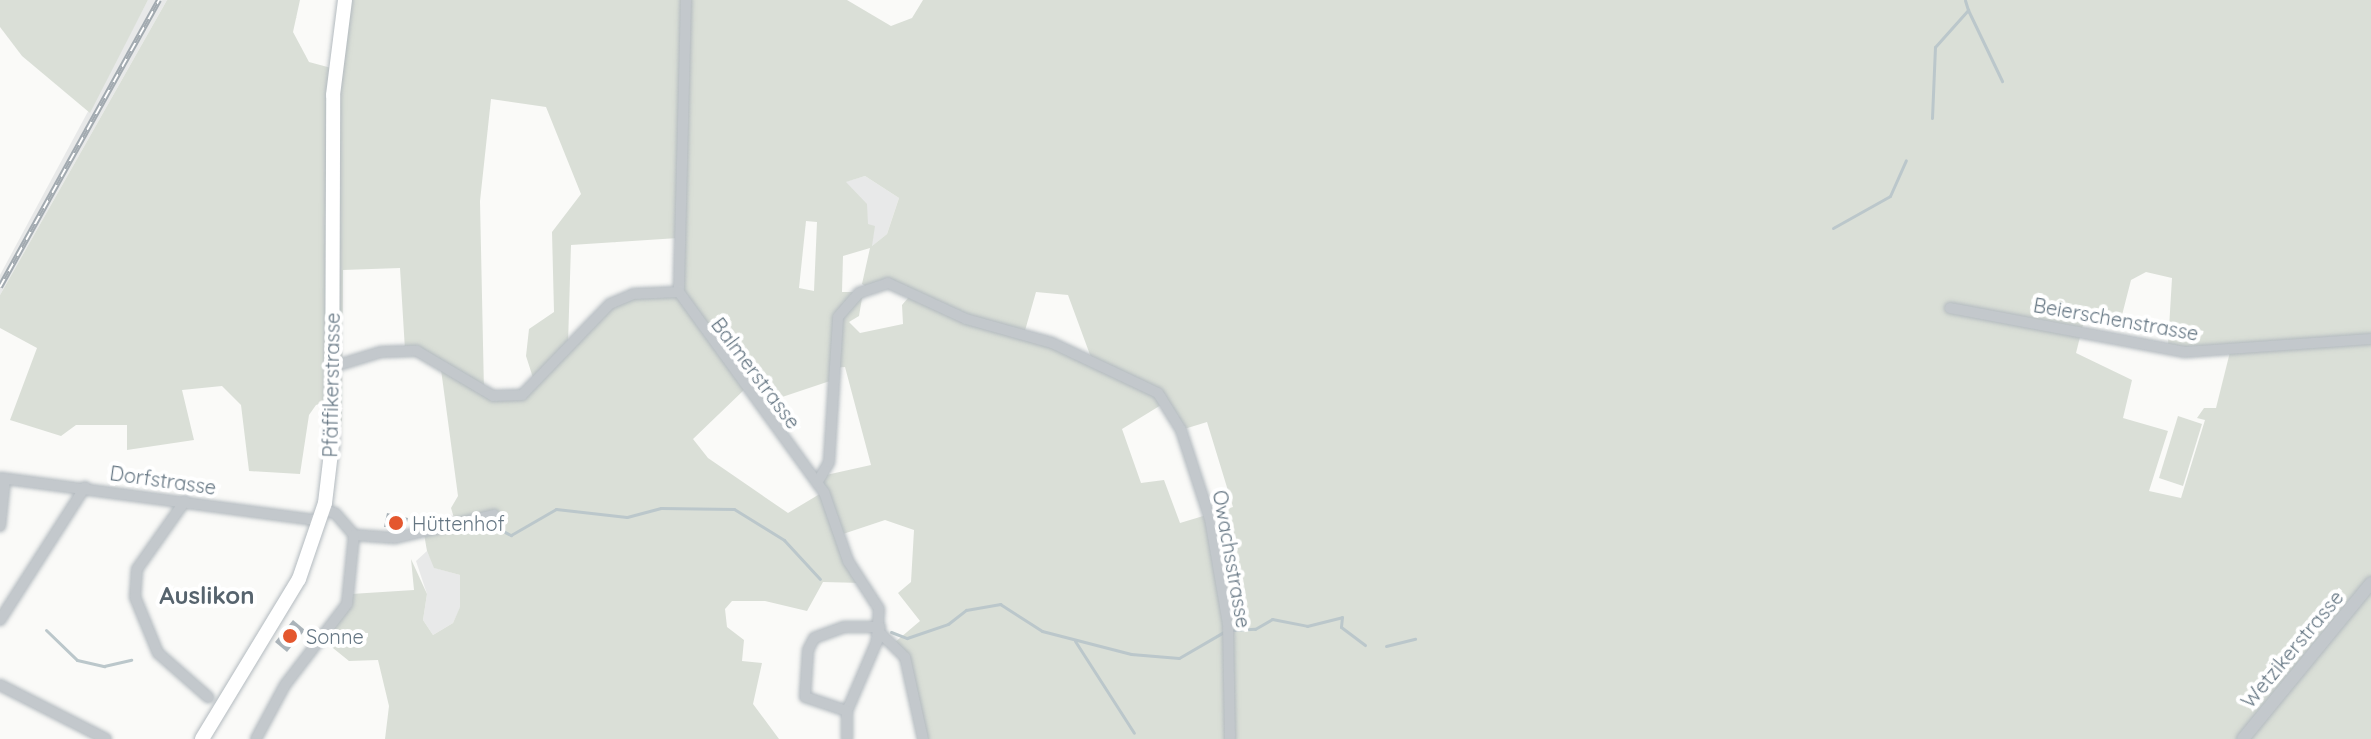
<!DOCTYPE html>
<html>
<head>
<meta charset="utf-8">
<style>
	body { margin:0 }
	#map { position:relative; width:2371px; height:739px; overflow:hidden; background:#fafaf8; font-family:Quicksand,sans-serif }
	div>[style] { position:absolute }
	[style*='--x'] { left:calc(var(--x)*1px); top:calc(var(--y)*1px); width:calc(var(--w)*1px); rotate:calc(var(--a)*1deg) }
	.built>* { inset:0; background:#e8e9e9 }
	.green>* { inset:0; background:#dadfd7 }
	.stream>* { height:3px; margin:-1.5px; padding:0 1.5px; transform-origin:1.5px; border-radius:1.5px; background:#bbc7cb }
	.building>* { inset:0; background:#aab3b9 }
	.roads { filter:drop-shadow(0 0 2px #b3babf) drop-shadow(0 0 2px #b3babf) }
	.minor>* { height:10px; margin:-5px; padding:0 5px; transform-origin:5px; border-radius:5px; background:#c3c8cc }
	.tertiary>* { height:12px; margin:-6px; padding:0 6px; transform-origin:6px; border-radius:6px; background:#c3c8cc }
	.secondary>* { height:14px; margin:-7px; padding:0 7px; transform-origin:7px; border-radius:7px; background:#fff }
	.rail>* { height:6px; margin-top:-3px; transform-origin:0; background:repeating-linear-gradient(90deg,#fff 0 9px,#a2aab0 0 18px); box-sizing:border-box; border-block:2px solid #a2aab0 }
	.dots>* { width:22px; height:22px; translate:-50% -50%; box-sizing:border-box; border:4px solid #fff; border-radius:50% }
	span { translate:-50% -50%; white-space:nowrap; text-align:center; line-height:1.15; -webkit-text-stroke:8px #fff; paint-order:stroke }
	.street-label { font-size:20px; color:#657683 }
	.poi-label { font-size:20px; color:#657683 }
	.left { translate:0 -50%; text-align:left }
	.quarter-label { font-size:24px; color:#57646e; font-weight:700 }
</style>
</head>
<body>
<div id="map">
	<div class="built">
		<div style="clip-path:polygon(148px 0,167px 0,0 295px,0 275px)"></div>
		<div style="clip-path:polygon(865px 176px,899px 198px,887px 234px,871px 247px,867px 224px,845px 182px)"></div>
		<div style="clip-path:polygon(427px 551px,435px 568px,460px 575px,460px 608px,453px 623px,433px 635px,423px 620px,427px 594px,416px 561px)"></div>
	</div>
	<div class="green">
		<div style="clip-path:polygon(0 0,148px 0,90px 113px,22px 56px,0 27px)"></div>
		<div style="clip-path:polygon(evenodd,167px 0,300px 0,293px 32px,309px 62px,335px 69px,345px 0,847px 0,891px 26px,912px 18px,923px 0,2371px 0,2371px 739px,923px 739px,910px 672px,894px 643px,920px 621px,898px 593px,911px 582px,914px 530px,885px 520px,837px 536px,863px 583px,823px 582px,807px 611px,765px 601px,732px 601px,725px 609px,727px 627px,744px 640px,742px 661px,762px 663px,753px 704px,779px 739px,385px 739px,389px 706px,378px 660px,349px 661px,323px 640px,351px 594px,414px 590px,411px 559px,427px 594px,423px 620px,433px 635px,453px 623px,460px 607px,460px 575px,434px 568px,427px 551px,424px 534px,455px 521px,451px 508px,458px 496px,440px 362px,405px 350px,400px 268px,343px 270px,342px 424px,332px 426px,331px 400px,316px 405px,309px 415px,300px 474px,249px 471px,241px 405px,222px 386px,182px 390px,194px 440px,127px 450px,127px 425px,76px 425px,61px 436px,10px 420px,37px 348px,0 328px,0 295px,167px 0,491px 99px,546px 107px,581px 194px,552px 232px,554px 312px,529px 329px,526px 356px,535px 384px,509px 398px,484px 391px,480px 201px,491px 99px,167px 0,865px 176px,899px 198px,887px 234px,872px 246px,875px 226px,868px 224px,867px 204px,846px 182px,865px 176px,167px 0,806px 221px,817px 222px,814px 291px,799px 288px,806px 221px,167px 0,678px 238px,679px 292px,633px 294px,589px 320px,568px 344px,571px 245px,678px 238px,167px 0,870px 248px,862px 284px,870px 289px,895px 282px,914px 291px,902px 305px,903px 324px,860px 333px,849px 322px,859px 316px,862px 298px,858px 292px,842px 292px,843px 256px,870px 248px,167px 0,2146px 272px,2172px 278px,2168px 345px,2206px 352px,2231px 348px,2216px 408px,2204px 408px,2197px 418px,2205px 420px,2181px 498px,2149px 491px,2168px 431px,2123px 418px,2132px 380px,2076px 353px,2084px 321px,2120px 323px,2131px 280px,2146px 272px,167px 0,1036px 292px,1068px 295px,1093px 363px,1024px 334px,1036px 292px,167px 0,845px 367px,871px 465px,826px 475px,817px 483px,823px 492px,788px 513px,708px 458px,693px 439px,745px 389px,758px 405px,830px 381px,831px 368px,845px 367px,167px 0,1166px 402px,1181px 430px,1207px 422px,1233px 507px,1180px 523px,1164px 480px,1141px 483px,1122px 429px,1166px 402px)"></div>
		<div style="clip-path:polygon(2178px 416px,2202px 424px,2183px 486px,2159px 478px)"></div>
	</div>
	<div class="stream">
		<div style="--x:1968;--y:10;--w:79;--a:64.4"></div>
		<div style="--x:1932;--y:118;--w:71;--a:-87.6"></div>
		<div style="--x:1935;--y:47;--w:50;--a:-48.3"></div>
		<div style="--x:1968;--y:10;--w:10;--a:-107"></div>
		<div style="--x:1833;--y:228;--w:65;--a:-29.3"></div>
		<div style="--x:1890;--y:196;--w:39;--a:-66"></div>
		<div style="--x:470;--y:525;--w:18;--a:-6"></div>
		<div style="--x:488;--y:523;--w:26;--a:28"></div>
		<div style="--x:511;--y:535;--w:52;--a:-30"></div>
		<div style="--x:556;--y:509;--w:71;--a:6.4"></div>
		<div style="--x:627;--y:517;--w:35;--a:-15"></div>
		<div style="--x:661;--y:508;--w:73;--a:0.8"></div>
		<div style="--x:734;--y:509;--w:59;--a:31.8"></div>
		<div style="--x:784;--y:540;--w:53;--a:47.3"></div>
		<div style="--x:46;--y:630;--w:43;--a:44.1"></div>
		<div style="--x:77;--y:660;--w:28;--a:13"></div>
		<div style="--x:104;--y:666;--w:28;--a:-13"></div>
		<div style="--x:1233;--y:630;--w:22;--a:-3"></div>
		<div style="--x:1255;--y:629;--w:20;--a:-30"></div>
		<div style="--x:1272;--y:619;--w:36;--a:11"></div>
		<div style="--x:1307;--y:626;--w:36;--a:-14"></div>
		<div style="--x:1342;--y:617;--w:10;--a:96"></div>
		<div style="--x:1341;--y:627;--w:30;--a:37"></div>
		<div style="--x:891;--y:632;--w:17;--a:21"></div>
		<div style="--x:907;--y:638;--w:43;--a:-18.9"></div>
		<div style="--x:948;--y:624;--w:23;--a:-38"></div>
		<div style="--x:966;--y:610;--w:35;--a:-10"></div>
		<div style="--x:1000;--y:604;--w:50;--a:32.7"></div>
		<div style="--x:1042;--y:631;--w:92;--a:14.5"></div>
		<div style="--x:1131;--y:654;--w:48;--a:4.8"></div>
		<div style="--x:1179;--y:658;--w:50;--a:-30.2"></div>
		<div style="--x:1075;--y:641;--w:109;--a:57.3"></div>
		<div style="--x:1386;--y:646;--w:30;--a:-14"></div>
	</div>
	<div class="building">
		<div style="clip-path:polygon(387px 513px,408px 518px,406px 527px,384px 527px)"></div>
		<div style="clip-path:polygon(293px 620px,305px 630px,287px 652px,275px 642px)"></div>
	</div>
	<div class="roads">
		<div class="minor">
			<div style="--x:686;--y:0;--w:292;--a:91.4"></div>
			<div style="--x:679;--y:292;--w:247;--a:54.1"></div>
			<div style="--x:824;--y:492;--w:73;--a:70.8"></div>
			<div style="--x:848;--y:561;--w:57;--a:57.1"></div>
			<div style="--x:879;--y:609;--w:32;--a:94"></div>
			<div style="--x:877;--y:641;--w:76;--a:113.2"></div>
			<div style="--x:847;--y:711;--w:28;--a:90"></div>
			<div style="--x:1950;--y:308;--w:239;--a:10.6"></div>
			<div style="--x:2185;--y:352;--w:186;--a:-4"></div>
			<div style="--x:332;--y:367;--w:51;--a:-17"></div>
			<div style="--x:381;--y:352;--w:36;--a:-2"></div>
			<div style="--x:417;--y:351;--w:88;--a:30.6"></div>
			<div style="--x:493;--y:396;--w:29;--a:-2"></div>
			<div style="--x:522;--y:395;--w:127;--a:-46"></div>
			<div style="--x:610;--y:304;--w:25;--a:-23"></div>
			<div style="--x:633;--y:294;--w:46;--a:-2.5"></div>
			<div style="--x:0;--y:478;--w:324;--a:7.6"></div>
			<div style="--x:817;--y:483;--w:24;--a:-60"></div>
			<div style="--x:829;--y:462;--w:145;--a:-86.4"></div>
			<div style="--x:838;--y:317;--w:32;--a:-49"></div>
			<div style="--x:859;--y:293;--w:31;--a:-19"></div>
			<div style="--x:888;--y:283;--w:86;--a:24.8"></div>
			<div style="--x:966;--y:319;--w:89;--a:15.6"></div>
			<div style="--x:1052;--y:343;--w:117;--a:25.3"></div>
			<div style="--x:1158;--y:393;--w:44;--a:58.1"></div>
			<div style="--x:1181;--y:430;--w:94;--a:72"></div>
			<div style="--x:1210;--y:519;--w:107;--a:80.3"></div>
			<div style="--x:1228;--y:624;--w:115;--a:89"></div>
			<div style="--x:185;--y:501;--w:83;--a:125.2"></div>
			<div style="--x:137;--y:569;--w:28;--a:94"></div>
			<div style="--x:135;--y:597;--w:61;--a:67.7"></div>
			<div style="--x:158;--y:653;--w:67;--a:41.3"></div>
			<div style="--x:324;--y:510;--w:11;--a:15"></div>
			<div style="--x:335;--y:513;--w:29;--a:49"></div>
			<div style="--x:354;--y:535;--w:41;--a:4.2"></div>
			<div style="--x:395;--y:538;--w:102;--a:-13.1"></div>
			<div style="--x:0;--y:526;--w:47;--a:-83.9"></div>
			<div style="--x:0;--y:620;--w:158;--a:-57.4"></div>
			<div style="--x:879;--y:632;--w:36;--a:44"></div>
			<div style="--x:905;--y:657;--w:84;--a:77.6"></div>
			<div style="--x:0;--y:685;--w:119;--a:27"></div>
			<div style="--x:847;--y:711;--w:44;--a:-161.6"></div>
			<div style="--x:805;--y:697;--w:47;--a:-86.3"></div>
			<div style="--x:808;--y:650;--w:13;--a:-63"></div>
			<div style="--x:814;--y:638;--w:32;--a:-20"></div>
			<div style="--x:844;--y:627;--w:36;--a:0"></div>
			<div style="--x:256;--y:739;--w:61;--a:-61.8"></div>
			<div style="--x:285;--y:685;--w:102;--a:-52.6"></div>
			<div style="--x:347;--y:604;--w:69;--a:-84.2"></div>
		</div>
		<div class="tertiary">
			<div style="--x:2243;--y:739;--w:202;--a:-50.6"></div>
		</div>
		<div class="secondary">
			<div style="--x:202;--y:739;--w:187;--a:-58.8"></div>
			<div style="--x:299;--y:579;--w:80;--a:-71.1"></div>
			<div style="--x:325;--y:503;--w:59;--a:-83.2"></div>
			<div style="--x:332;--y:444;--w:349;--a:-89.8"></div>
			<div style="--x:333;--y:95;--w:96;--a:-82.8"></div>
		</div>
	</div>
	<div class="rail">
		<div style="--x:0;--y:287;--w:328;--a:-61"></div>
	</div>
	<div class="dots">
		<div style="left:396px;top:523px;background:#e4572e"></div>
		<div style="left:290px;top:636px;background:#e4572e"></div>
	</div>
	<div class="street-label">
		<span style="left:2116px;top:319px;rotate:10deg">Beierschenstrasse</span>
		<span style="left:756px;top:373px;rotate:53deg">Balmerstrasse</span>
		<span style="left:331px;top:385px;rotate:-89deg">Pfäffikerstrasse</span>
		<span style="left:163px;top:480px;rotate:8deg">Dorfstrasse</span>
		<span style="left:1232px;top:559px;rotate:80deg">Owachsstrasse</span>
		<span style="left:2292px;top:649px;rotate:-50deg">Wetzikerstrasse</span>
	</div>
	<div class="poi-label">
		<span class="left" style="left:412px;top:523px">Hüttenhof</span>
		<span class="left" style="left:306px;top:636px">Sonne</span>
	</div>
	<div class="quarter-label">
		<span style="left:207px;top:596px">Auslikon</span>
	</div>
</div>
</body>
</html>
